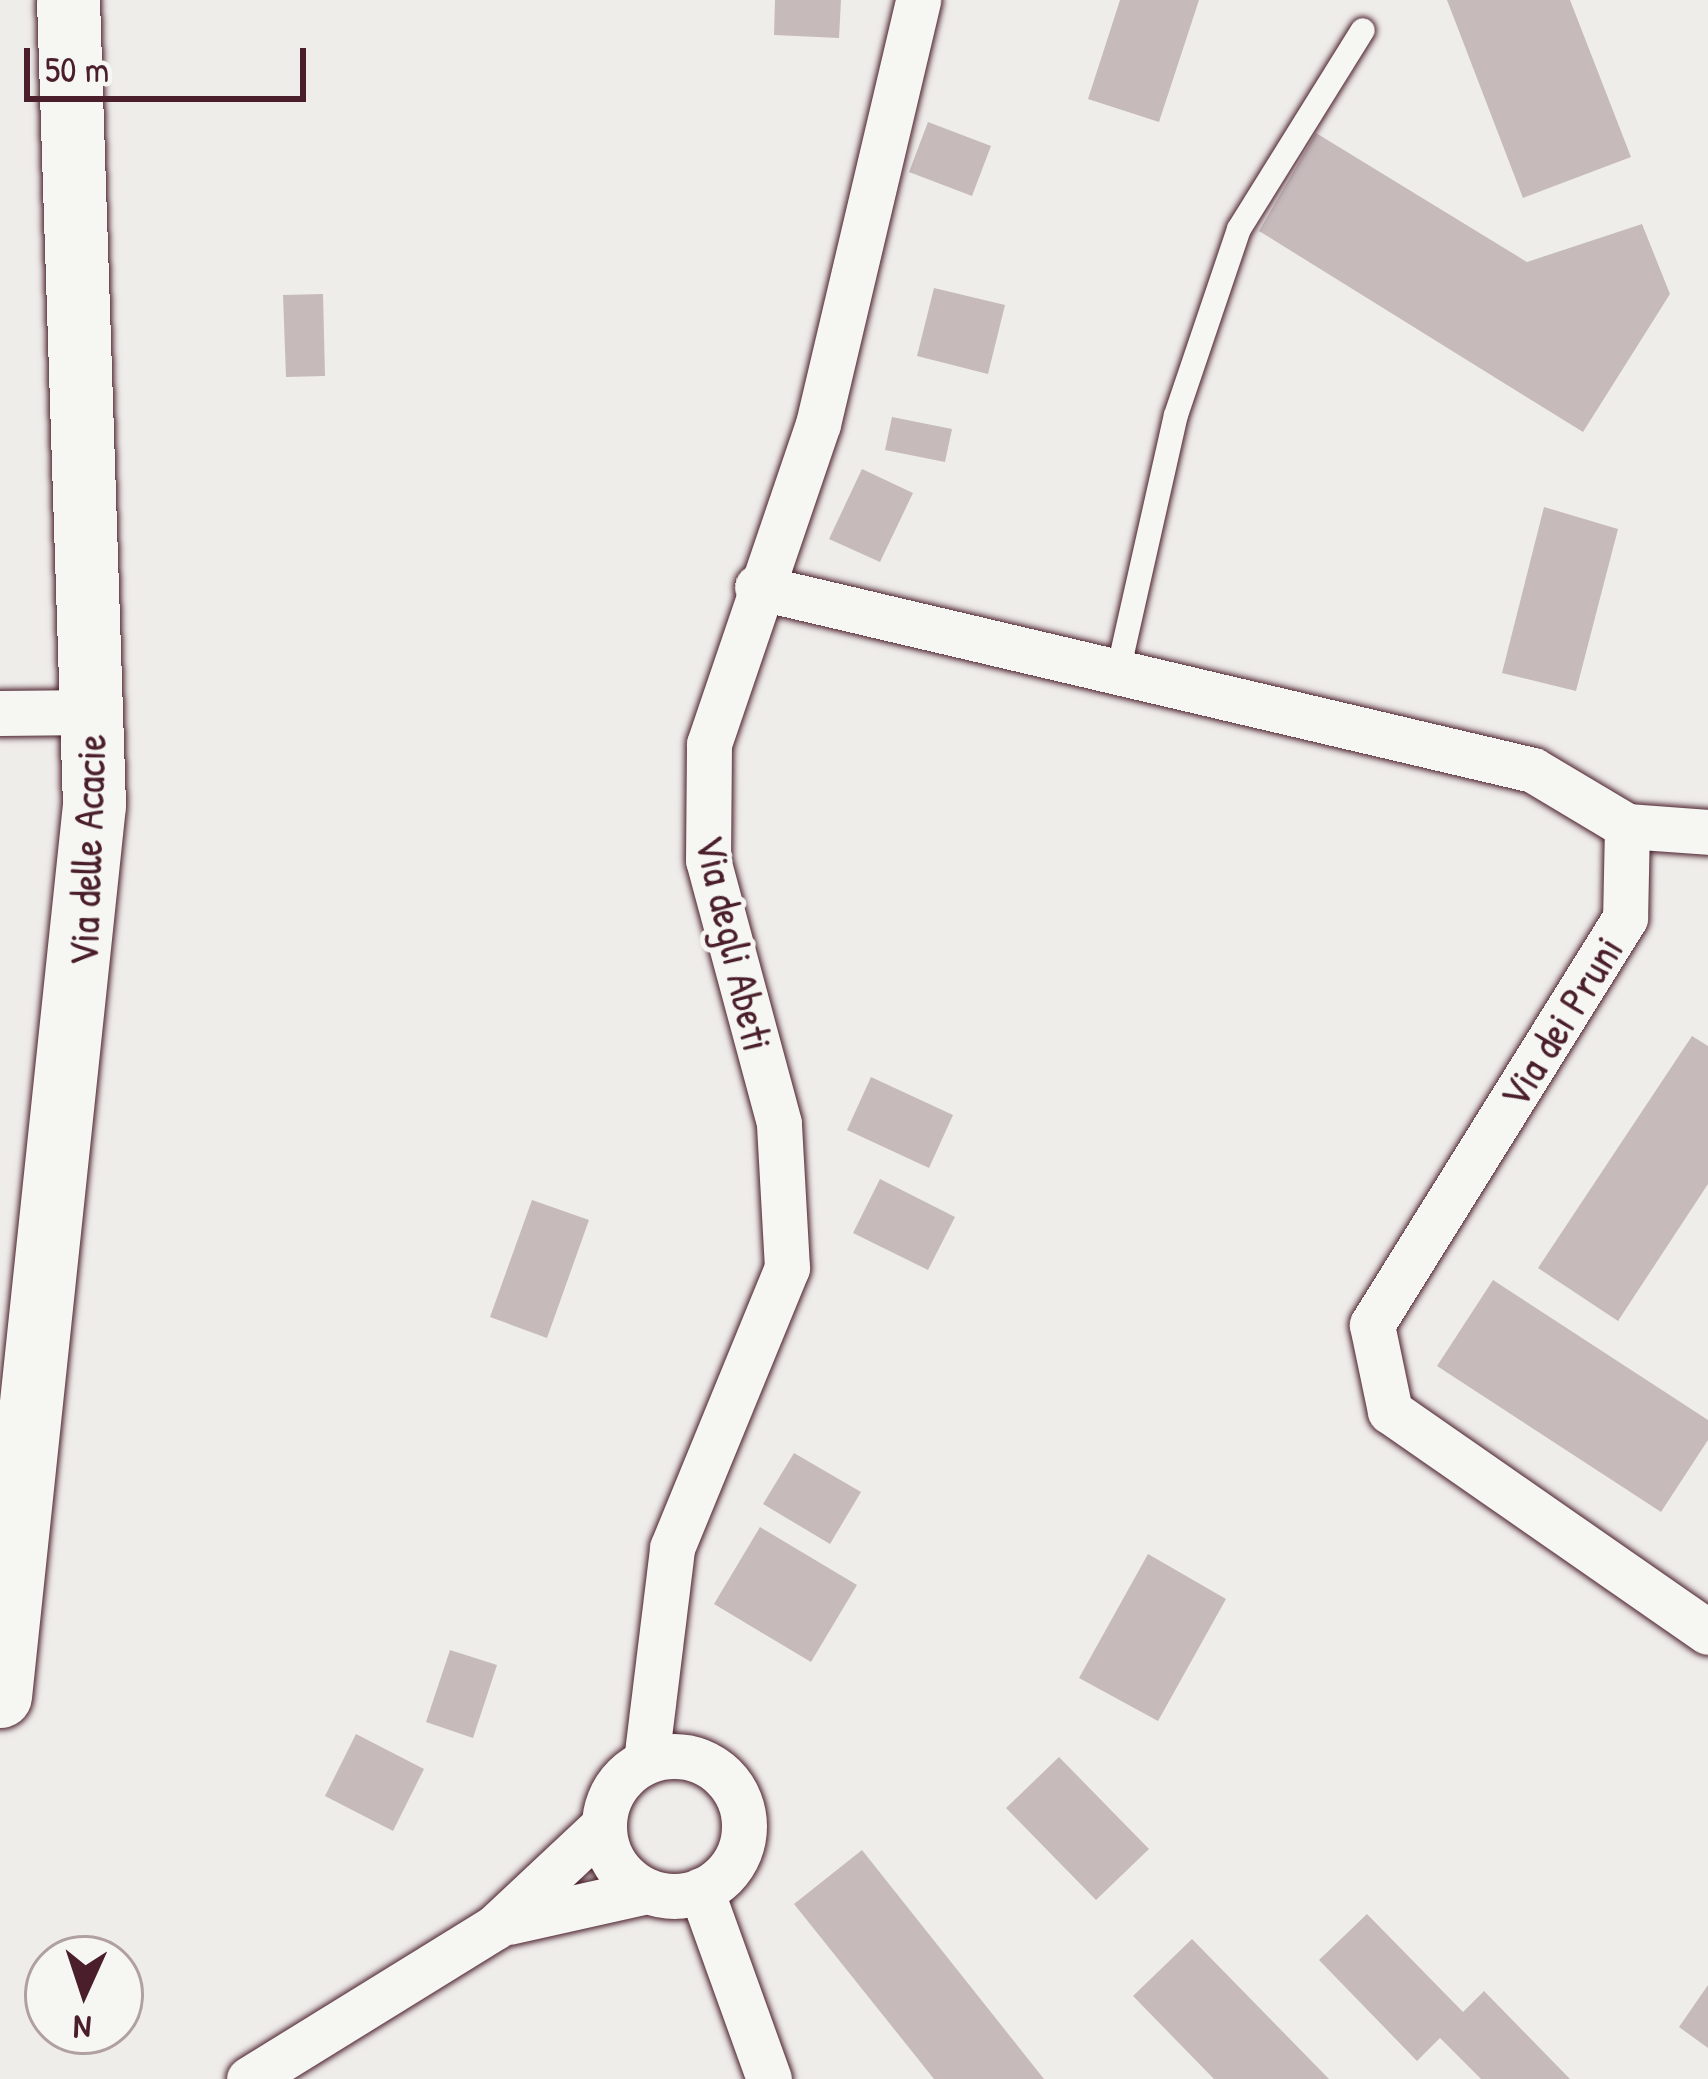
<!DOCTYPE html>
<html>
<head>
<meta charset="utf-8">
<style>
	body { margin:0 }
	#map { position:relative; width:1708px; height:2079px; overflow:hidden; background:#efedea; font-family:"Patrick Hand",sans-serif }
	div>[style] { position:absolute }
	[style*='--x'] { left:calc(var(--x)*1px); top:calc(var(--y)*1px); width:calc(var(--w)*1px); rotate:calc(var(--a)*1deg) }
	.building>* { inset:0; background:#c6babb }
	.roads { filter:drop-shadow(0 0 3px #4a1f2b) drop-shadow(0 0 3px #4a1f2b) }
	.lane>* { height:24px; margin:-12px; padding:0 12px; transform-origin:12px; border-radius:12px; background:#f6f6f2 }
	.street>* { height:45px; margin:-22.5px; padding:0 22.5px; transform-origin:22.5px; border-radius:22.5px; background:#f6f6f2 }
	.street>.ring { margin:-22.5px; padding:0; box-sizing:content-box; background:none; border:45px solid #f6f6f2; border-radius:50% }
	.secondary>* { height:63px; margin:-31.5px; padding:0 31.5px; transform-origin:31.5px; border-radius:31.5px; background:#f6f6f2 }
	span { translate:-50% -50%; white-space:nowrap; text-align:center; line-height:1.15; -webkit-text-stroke:10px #f6f6f2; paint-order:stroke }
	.street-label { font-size:42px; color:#4a1f2b }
	.north { position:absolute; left:24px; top:1935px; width:120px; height:120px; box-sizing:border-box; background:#f6f6f2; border:3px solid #b1a0a2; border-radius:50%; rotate:183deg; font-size:33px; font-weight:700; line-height:48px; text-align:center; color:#4a1f2b }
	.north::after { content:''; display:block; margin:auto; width:42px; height:54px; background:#4a1f2b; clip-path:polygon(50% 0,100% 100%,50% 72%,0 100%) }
	.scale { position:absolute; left:24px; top:48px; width:282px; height:54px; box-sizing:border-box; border:6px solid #4a1f2b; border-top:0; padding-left:15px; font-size:36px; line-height:42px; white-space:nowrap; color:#4a1f2b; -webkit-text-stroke:9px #f6f6f2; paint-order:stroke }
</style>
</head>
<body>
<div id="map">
	<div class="building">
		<div style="clip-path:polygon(775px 0,841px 0,839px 38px,774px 35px)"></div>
		<div style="clip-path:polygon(1120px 0,1199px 0,1159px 122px,1088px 99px)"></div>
		<div style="clip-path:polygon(1447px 0,1570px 0,1631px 157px,1523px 198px)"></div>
		<div style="clip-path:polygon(928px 122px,991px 146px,972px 196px,909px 172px)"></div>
		<div style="clip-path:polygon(1316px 133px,1527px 262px,1642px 224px,1670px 294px,1583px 432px,1259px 231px)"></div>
		<div style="clip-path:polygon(934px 288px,1005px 305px,988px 374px,917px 356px)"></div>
		<div style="clip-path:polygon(323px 294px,325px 376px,286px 377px,283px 295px)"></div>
		<div style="clip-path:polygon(892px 417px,952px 429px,945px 462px,885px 450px)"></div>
		<div style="clip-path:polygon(862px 469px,913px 493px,880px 562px,829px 539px)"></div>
		<div style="clip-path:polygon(1544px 507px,1618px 529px,1576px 691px,1502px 673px)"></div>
		<div style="clip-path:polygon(1692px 1036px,1708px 1046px,1708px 1184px,1618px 1321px,1538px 1268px)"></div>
		<div style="clip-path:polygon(871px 1077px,953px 1115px,929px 1168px,847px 1130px)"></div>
		<div style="clip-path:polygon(880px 1179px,955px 1217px,928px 1270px,853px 1233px)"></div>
		<div style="clip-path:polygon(532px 1200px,589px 1220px,547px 1338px,490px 1317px)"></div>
		<div style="clip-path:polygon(1493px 1280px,1708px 1420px,1708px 1440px,1661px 1512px,1437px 1366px)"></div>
		<div style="clip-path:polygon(794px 1453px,861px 1492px,830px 1544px,763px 1504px)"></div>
		<div style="clip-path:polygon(760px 1527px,857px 1585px,811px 1662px,714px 1604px)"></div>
		<div style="clip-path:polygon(1148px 1554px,1226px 1599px,1158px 1721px,1079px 1678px)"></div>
		<div style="clip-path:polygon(450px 1650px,497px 1665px,473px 1738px,426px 1722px)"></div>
		<div style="clip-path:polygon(356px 1734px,424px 1769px,393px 1831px,325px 1796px)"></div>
		<div style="clip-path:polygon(1059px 1757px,1149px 1849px,1096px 1900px,1006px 1808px)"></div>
		<div style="clip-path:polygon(862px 1850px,1044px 2079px,934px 2079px,794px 1904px)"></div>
		<div style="clip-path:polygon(1367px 1914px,1463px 2012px,1484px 1991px,1570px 2079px,1481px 2079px,1440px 2038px,1417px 2061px,1319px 1960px)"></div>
		<div style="clip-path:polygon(1192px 1939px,1329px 2079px,1214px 2079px,1133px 1996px)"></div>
		<div style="clip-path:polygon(1708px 1985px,1708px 2048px,1679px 2027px)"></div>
	</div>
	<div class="roads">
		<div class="lane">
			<div style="--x:1118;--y:672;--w:263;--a:-77.3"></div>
			<div style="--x:1176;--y:415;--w:196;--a:-71.3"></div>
			<div style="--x:1239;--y:229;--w:234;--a:-58.1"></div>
		</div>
		<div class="street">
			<div style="--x:757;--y:587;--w:797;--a:13.27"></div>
			<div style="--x:1533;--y:770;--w:109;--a:30.8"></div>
			<div style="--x:1627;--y:826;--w:92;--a:91.2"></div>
			<div style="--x:1625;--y:918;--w:479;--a:121.9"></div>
			<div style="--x:1372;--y:1325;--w:88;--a:78.2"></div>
			<div style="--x:1390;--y:1411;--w:387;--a:34.8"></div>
			<div style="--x:0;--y:713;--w:93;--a:-0.6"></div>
			<div style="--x:1627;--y:826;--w:81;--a:4.2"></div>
			<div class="ring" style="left:604px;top:1756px;width:95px;height:95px"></div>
			<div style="--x:646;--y:1761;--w:215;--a:-83"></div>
			<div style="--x:672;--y:1548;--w:303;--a:-67.7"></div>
			<div style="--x:787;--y:1268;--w:145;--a:-93.2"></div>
			<div style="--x:779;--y:1123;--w:272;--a:-105.1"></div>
			<div style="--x:708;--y:860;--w:116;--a:-89.5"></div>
			<div style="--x:709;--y:744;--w:338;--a:-71.2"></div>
			<div style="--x:818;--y:424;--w:436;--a:-76.7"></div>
			<div style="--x:701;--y:1890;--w:201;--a:70.2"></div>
			<div style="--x:509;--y:1922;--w:142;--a:-12.6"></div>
			<div style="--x:249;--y:2079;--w:289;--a:-31.7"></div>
			<div style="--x:495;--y:1927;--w:148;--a:-43.1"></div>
		</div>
		<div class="secondary">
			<div style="--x:0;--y:1696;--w:896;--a:-83.98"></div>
			<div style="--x:94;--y:805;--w:805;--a:-91.85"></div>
		</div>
	</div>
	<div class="street-label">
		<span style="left:87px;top:850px;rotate:-88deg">Via delle Acacie</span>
		<span style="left:734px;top:943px;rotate:77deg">Via degli Abeti</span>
		<span style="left:1561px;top:1022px;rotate:-58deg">Via dei Pruni</span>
	</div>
	<div class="north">N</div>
	<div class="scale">50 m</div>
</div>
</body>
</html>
